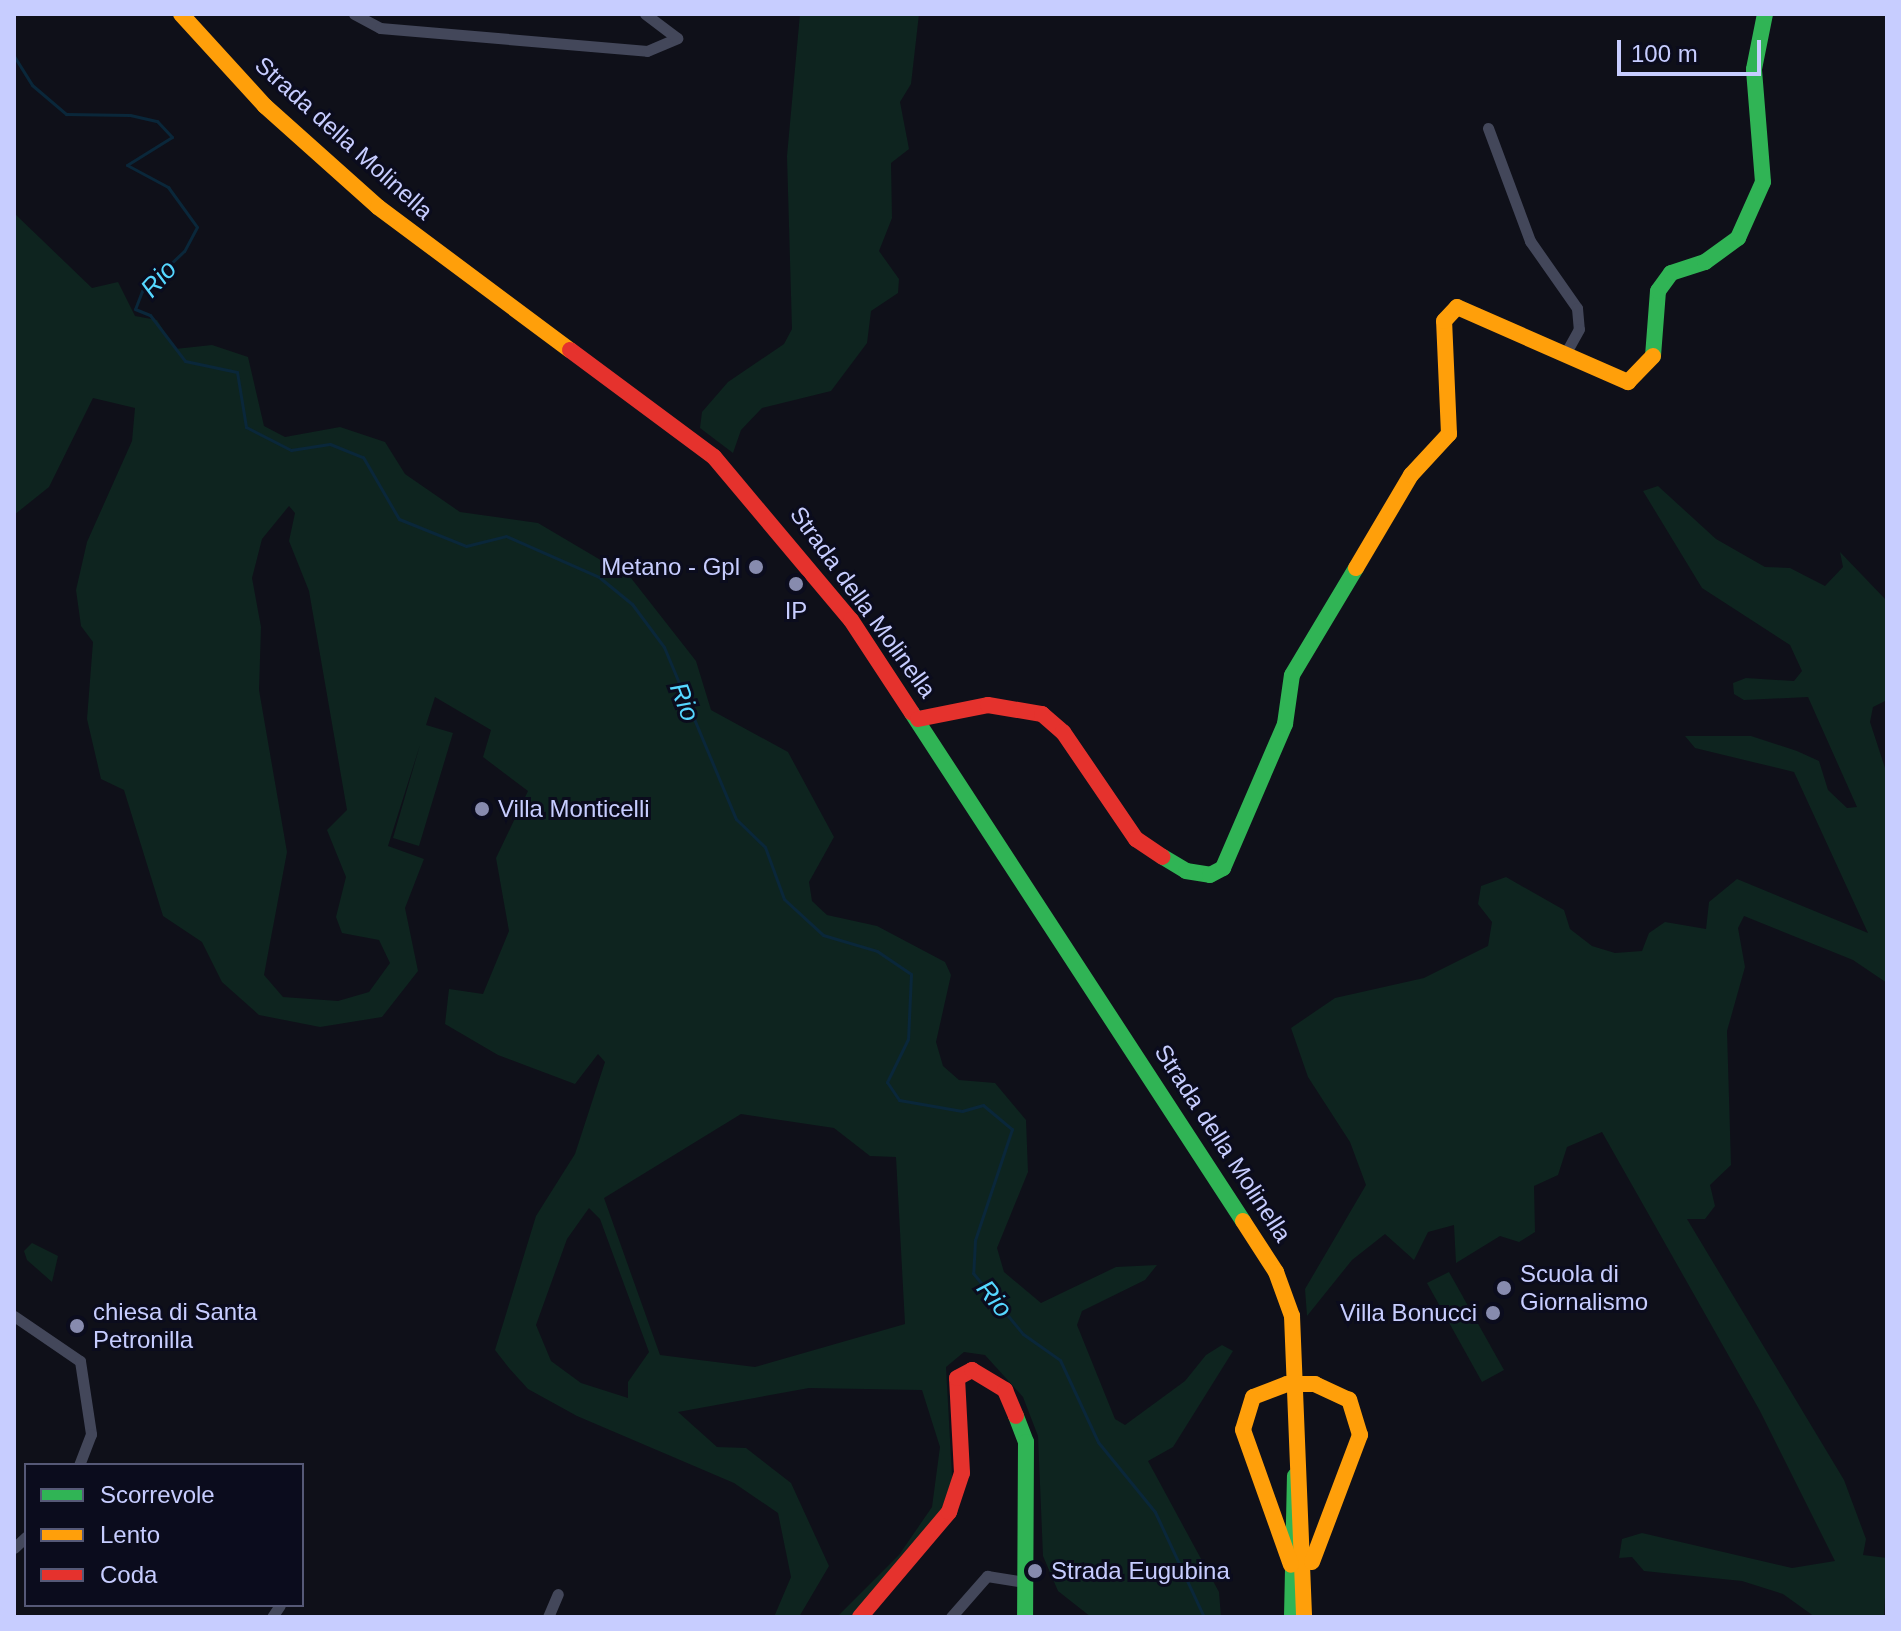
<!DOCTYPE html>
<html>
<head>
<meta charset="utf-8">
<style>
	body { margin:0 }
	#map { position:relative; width:1901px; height:1631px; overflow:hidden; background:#0f1019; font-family:Arial,sans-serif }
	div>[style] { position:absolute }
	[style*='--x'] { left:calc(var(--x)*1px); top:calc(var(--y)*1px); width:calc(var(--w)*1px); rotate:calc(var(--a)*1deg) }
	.green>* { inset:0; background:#0e241f }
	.stream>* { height:3px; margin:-1.5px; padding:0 1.5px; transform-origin:1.5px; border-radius:1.5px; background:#0a273a }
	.street>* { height:11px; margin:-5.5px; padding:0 5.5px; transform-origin:5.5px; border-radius:5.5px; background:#43475a }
	.fast>* { height:16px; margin:-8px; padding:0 8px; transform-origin:8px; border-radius:8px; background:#30b455 }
	.slow>* { height:16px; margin:-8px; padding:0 8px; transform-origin:8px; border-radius:8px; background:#ff9f0a }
	.jam>* { height:16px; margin:-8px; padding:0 8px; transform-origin:8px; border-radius:8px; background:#e5322d }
	.slow-bridge>* { height:16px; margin:-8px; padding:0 8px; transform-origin:8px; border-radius:8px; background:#ff9f0a }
	.dots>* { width:22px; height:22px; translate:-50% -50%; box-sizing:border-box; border:4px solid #0b0c1d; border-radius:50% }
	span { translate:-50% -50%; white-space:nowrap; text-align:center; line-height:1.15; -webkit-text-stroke:6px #0b0c1d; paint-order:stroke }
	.street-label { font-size:24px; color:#c7cdff }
	.poi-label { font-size:24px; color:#c7cdff }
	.right { translate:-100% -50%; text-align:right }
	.left { translate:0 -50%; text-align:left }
	.water-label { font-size:26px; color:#55d7ff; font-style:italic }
	.frame { position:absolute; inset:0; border:16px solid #c7cdff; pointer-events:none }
	.legend { position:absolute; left:24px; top:1463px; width:280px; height:144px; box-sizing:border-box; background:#0b0c1d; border:2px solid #565977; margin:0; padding:10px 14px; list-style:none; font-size:24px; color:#c7cdff }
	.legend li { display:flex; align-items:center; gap:16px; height:40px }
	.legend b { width:40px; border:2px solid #565977 }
	.scale { position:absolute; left:1617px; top:40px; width:144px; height:36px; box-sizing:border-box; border:4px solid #c7cdff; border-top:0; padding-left:10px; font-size:24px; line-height:28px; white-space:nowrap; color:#c7cdff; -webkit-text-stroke:6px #0b0c1d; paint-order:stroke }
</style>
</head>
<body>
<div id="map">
	<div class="green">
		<div style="clip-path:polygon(800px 14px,919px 14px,911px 84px,900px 102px,909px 149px,891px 163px,892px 218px,879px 251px,899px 279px,898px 293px,871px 311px,867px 343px,831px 391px,762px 408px,741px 430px,733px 453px,700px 428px,702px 412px,728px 382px,784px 344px,792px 329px,787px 156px)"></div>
		<div style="clip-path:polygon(evenodd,14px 213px,92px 288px,118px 282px,135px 316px,157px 320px,175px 349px,212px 345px,248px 357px,264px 426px,285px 437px,340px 427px,385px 442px,405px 474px,460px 512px,538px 523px,631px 578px,696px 661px,711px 710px,788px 752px,834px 837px,809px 882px,812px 901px,827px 915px,877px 926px,945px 962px,951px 975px,936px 1042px,943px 1066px,959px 1080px,995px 1083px,1026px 1120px,1028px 1172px,997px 1248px,1004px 1272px,1041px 1303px,1116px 1267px,1157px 1265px,1145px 1280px,1082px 1311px,1077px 1325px,1115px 1419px,1125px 1425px,1185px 1381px,1206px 1355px,1222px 1345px,1233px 1351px,1173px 1447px,1148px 1461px,1219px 1592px,1221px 1617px,1091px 1617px,1058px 1591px,1043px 1556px,1038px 1436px,1023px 1397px,985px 1355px,964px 1352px,946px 1367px,953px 1494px,907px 1559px,853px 1617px,837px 1617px,899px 1555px,932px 1507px,940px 1447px,922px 1390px,809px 1388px,678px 1412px,717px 1447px,746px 1448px,791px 1483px,829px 1566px,799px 1617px,774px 1617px,791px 1577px,778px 1513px,734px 1483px,577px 1416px,528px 1389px,509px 1368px,495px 1350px,536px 1216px,575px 1154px,605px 1062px,598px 1054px,575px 1084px,498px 1055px,445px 1024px,449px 989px,483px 994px,509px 931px,496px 858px,528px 791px,483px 757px,491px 730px,435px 697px,426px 725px,453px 733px,419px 846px,393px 838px,420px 745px,388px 846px,424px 859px,405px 908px,418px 971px,382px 1017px,320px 1027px,259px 1015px,222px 982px,202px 942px,163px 916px,124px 790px,101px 779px,87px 719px,93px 642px,81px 626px,76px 590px,87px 542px,132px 441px,135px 408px,93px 398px,49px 487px,14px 515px,14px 213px,289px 506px,295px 513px,289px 541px,309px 591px,347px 810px,327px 830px,346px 877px,336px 917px,342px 933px,379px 940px,390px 963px,369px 992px,338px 1001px,283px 997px,264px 975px,287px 852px,259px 690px,261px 627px,252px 578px,262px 539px,289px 506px,14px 213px,741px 1114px,834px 1128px,870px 1156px,896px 1157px,905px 1324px,755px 1367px,660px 1355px,604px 1198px,741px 1114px,14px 213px,589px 1208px,600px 1219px,649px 1352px,628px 1382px,628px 1398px,581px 1383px,551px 1361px,536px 1325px,567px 1239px,589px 1208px)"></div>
		<div style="clip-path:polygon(1658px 486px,1716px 539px,1765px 567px,1790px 568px,1825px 586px,1843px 567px,1840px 552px,1887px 601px,1887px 700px,1873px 707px,1870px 722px,1887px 774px,1887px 983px,1853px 960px,1744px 916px,1738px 928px,1745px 967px,1727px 1031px,1731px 1165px,1710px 1185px,1715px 1206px,1705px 1219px,1687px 1219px,1844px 1480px,1866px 1539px,1863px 1555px,1887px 1558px,1884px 1617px,1815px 1617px,1783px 1594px,1742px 1581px,1644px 1571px,1632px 1557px,1619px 1558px,1622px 1539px,1642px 1533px,1792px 1568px,1835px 1561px,1760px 1411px,1602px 1132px,1567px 1147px,1558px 1175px,1534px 1186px,1535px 1232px,1519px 1242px,1500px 1236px,1456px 1263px,1454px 1225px,1428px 1232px,1414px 1260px,1385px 1234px,1352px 1260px,1307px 1316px,1305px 1289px,1366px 1185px,1350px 1142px,1308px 1077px,1291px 1028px,1335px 998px,1424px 978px,1488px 946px,1492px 922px,1478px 904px,1481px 886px,1506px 877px,1564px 910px,1570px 929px,1592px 946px,1615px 953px,1642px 951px,1649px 933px,1665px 922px,1706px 929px,1709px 902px,1737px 879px,1868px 933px,1794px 772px,1695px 748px,1685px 736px,1751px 736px,1797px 751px,1819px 761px,1828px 790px,1847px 808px,1857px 807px,1808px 697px,1744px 700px,1734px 694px,1733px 683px,1746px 678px,1794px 681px,1802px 671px,1790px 645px,1702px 588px,1643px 491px)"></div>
		<div style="clip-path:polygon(32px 1243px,58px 1256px,52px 1282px,27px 1260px,24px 1251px)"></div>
		<div style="clip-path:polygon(1449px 1272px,1504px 1370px,1482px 1382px,1427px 1283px)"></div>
	</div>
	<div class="stream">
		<div style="--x:14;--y:56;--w:34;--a:58"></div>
		<div style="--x:32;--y:85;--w:45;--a:40.5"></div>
		<div style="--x:66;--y:114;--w:64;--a:0.9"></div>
		<div style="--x:130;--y:115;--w:28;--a:13"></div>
		<div style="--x:157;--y:121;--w:22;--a:47"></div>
		<div style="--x:172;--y:137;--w:53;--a:148.1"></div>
		<div style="--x:127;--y:165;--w:47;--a:28.2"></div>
		<div style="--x:168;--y:187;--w:49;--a:54.1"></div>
		<div style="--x:197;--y:227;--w:27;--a:118"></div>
		<div style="--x:184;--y:251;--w:58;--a:136.4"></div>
		<div style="--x:142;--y:291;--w:19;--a:111"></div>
		<div style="--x:135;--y:309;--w:16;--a:22"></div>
		<div style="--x:150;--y:315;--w:58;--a:52.7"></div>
		<div style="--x:185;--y:361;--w:53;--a:11.9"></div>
		<div style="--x:237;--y:372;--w:56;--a:80.7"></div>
		<div style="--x:246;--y:427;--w:51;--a:27.1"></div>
		<div style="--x:291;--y:450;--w:39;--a:-9"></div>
		<div style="--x:330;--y:444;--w:35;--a:22"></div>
		<div style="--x:363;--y:457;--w:72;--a:59.9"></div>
		<div style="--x:399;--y:519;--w:72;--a:21.9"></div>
		<div style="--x:466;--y:546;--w:41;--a:-14"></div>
		<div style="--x:506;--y:536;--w:102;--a:23.8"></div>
		<div style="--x:599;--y:577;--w:43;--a:39.3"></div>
		<div style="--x:632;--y:604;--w:54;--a:53.3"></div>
		<div style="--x:664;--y:647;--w:186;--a:67.3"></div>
		<div style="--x:736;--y:819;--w:40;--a:44"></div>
		<div style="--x:765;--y:847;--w:55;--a:69.9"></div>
		<div style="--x:784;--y:899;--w:53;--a:42.7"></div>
		<div style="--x:823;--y:935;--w:56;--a:16.5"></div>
		<div style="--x:877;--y:951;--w:41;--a:34.1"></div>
		<div style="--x:911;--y:974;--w:65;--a:92.6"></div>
		<div style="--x:908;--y:1039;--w:48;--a:116"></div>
		<div style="--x:887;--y:1082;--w:22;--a:56"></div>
		<div style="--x:899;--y:1100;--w:64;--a:9.9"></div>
		<div style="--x:962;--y:1111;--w:22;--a:-16"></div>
		<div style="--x:983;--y:1105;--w:38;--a:40"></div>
		<div style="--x:1012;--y:1129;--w:117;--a:108.4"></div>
		<div style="--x:975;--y:1240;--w:33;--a:93"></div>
		<div style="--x:973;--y:1273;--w:79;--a:50.7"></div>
		<div style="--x:1023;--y:1334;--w:45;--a:35.1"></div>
		<div style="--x:1060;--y:1360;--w:90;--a:65.1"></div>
		<div style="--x:1098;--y:1442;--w:90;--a:50.8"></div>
		<div style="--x:1155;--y:1512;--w:116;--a:65"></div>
	</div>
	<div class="street">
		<div style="--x:354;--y:14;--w:30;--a:28"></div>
		<div style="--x:380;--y:28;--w:268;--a:4.9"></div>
		<div style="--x:647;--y:51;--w:33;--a:-23"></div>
		<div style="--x:677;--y:38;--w:40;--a:-143"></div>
		<div style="--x:1488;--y:128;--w:121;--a:69.6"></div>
		<div style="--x:1530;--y:241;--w:82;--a:55"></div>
		<div style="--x:1577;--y:308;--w:21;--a:85"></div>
		<div style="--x:1579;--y:329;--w:29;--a:119"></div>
		<div style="--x:14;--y:1316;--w:80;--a:34.3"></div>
		<div style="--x:80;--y:1361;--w:74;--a:81.4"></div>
		<div style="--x:91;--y:1434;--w:33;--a:111"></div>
		<div style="--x:14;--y:1548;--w:16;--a:-43"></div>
		<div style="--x:272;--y:1617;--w:14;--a:-56"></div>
		<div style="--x:548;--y:1617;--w:25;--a:-67"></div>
		<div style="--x:951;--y:1617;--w:55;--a:-48.7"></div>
		<div style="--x:987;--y:1576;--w:39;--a:9"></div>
	</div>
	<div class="fast">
		<div style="--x:1653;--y:356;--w:65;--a:-85.6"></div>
		<div style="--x:1658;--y:291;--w:22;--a:-54"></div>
		<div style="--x:1671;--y:273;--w:36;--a:-18"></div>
		<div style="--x:1705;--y:262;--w:41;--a:-36"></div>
		<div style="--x:1738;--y:238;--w:61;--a:-65.9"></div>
		<div style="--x:1763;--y:182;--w:113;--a:-94.6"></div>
		<div style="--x:1754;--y:69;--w:56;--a:-78.7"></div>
		<div style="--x:912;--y:713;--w:606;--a:56.91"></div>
		<div style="--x:1163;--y:857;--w:27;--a:31"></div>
		<div style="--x:1186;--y:871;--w:24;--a:9"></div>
		<div style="--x:1210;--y:875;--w:15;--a:-28"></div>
		<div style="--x:1223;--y:868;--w:157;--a:-66.7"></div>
		<div style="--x:1285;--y:724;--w:49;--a:-81.9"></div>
		<div style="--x:1292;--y:675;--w:125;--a:-59.1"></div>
		<div style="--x:1016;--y:1416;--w:28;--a:69"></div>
		<div style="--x:1026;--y:1442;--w:175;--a:90.3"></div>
		<div style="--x:1292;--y:1617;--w:141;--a:-88.8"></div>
	</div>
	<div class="slow">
		<div style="--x:181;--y:14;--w:125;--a:47.6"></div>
		<div style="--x:265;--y:106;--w:152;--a:41.8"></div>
		<div style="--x:378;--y:207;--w:239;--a:36.7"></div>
		<div style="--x:1356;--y:568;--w:108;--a:-59.4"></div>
		<div style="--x:1411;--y:475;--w:56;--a:-47.2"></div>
		<div style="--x:1449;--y:434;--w:113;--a:-92.5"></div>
		<div style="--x:1444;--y:321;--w:19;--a:-47"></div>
		<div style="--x:1457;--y:307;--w:187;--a:23.7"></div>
		<div style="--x:1628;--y:382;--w:36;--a:-46"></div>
		<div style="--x:1243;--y:1221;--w:61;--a:57.1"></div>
		<div style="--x:1276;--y:1272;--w:47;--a:70"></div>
		<div style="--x:1292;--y:1316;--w:301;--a:87.7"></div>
		<div style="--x:1287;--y:1384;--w:36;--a:159"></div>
		<div style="--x:1253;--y:1397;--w:34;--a:107"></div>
		<div style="--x:1243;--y:1430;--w:143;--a:70.4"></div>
		<div style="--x:1312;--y:1562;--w:136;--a:-69.3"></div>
		<div style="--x:1360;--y:1435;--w:37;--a:-107"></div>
		<div style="--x:1349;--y:1400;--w:38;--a:-155"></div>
	</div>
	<div class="jam">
		<div style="--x:570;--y:350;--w:179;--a:36.6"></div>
		<div style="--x:714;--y:457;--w:213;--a:50"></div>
		<div style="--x:851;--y:620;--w:111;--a:56.7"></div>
		<div style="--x:918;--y:719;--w:71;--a:-11.3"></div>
		<div style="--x:988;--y:705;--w:55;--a:9.5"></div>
		<div style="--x:1042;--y:714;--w:28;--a:41"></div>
		<div style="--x:1063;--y:732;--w:130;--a:55.7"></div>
		<div style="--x:1136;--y:839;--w:32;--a:34"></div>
		<div style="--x:860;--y:1617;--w:138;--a:-49.7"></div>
		<div style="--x:949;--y:1512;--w:41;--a:-71.6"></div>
		<div style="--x:962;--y:1473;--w:95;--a:-93"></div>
		<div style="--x:957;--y:1378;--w:17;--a:-28"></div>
		<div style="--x:972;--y:1370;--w:39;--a:31"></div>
		<div style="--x:1005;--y:1390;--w:28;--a:67"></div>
	</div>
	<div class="slow-bridge">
		<div style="--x:1287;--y:1384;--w:28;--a:0"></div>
	</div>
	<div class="dots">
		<div style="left:756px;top:567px;background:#878bae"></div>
		<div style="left:796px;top:584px;background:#878bae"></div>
		<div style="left:482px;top:809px;background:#878bae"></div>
		<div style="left:1504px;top:1288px;background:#878bae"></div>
		<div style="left:1493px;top:1313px;background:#878bae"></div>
		<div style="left:77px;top:1326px;background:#878bae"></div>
		<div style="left:1035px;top:1571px;background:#878bae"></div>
	</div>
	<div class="street-label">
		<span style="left:344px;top:138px;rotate:42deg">Strada della Molinella</span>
		<span style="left:863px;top:602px;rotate:54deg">Strada della Molinella</span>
		<span style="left:1223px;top:1143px;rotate:57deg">Strada della Molinella</span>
	</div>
	<div class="poi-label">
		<span class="right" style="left:740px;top:567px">Metano - Gpl</span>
		<span style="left:796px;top:611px">IP</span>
		<span class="left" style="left:498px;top:809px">Villa Monticelli</span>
		<span class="left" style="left:1520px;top:1288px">Scuola di<br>Giornalismo</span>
		<span class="left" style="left:93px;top:1326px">chiesa di Santa<br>Petronilla</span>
		<span class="right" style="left:1477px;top:1313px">Villa Bonucci</span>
		<span class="left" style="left:1051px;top:1571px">Strada Eugubina</span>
	</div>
	<div class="water-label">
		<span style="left:159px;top:279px;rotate:-48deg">Rio</span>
		<span style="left:684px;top:702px;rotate:69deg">Rio</span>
		<span style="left:994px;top:1299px;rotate:51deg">Rio</span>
	</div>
	<div class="frame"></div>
	<ul class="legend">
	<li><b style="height:10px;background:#30b455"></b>Scorrevole</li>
	<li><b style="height:10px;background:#ff9f0a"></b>Lento</li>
	<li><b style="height:10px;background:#e5322d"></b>Coda</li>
	</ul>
	<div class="scale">100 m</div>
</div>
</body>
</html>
